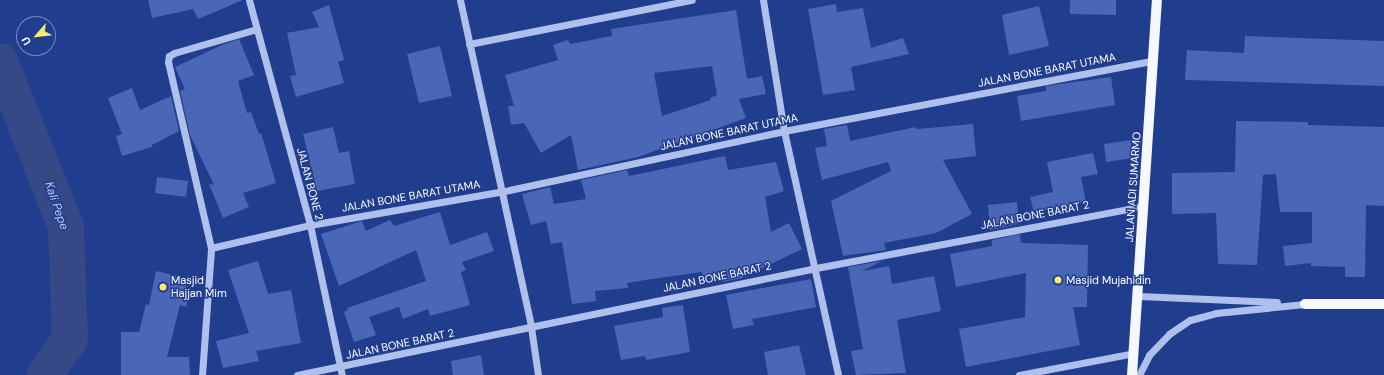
<!DOCTYPE html>
<html>
<head>
<meta charset="utf-8">
<style>
	body { margin:0 }
	#map { position:relative; width:1384px; height:375px; overflow:hidden; background:#213d8e; font-family:"DM Sans",sans-serif }
	div>[style] { position:absolute }
	[style*='--x'] { left:calc(var(--x)*1px); top:calc(var(--y)*1px); width:calc(var(--w)*1px); rotate:calc(var(--a)*1deg) }
	.river>* { height:36px; margin:-18px; padding:0 18px; transform-origin:18px; border-radius:18px; background:#354986 }
	.building>* { inset:0; background:#4a66b6 }
	.minor>* { height:7px; margin:-3.5px; padding:0 3.5px; transform-origin:3.5px; border-radius:3.5px; background:#b0c0ec }
	.major>* { height:10px; margin:-5px; padding:0 5px; transform-origin:5px; border-radius:5px; background:#f6f8ff }
	.dots>* { width:11px; height:11px; translate:-50% -50%; box-sizing:border-box; border:2px solid #213d8e; border-radius:50% }
	span { translate:-50% -50%; white-space:nowrap; text-align:center; line-height:1.15; -webkit-text-stroke:3px #213d8e; paint-order:stroke }
	.street-label { font-size:11px; color:#fff }
	.poi-label { font-size:11px; color:#fff }
	.left { translate:0 -50%; text-align:left }
	.water-label { font-size:12px; color:#bccbf3; font-style:italic }
	.north { position:absolute; left:16px; top:16px; width:40px; height:40px; box-sizing:border-box; background:#213d8e; border:1px solid #7a8bbb; border-radius:50%; rotate:242deg; font-size:11px; font-weight:700; line-height:16px; text-align:center; color:#fff }
	.north::after { content:''; display:block; margin:auto; width:14px; height:18px; background:#f9ea72; clip-path:polygon(50% 0,100% 100%,50% 72%,0 100%) }
</style>
</head>
<body>
<div id="map">
	<div class="river">
		<div style="--x:0;--y:61;--w:179;--a:68.3"></div>
		<div style="--x:66;--y:227;--w:112;--a:88"></div>
		<div style="--x:70;--y:339;--w:44;--a:124.8"></div>
	</div>
	<div class="building">
		<div style="clip-path:polygon(148px 0,243px 0,198px 19px,193px 9px,152px 18px)"></div>
		<div style="clip-path:polygon(1070px 0,1116px 0,1116px 15px,1070px 14px)"></div>
		<div style="clip-path:polygon(836px 4px,837px 12px,863px 8px,871px 48px,903px 38px,909px 54px,851px 67px,855px 90px,823px 95px,808px 9px)"></div>
		<div style="clip-path:polygon(329px 5px,344px 60px,338px 62px,344px 83px,296px 97px,290px 76px,296px 75px,287px 33px,319px 27px,312px 12px)"></div>
		<div style="clip-path:polygon(1039px 6px,1049px 46px,1009px 55px,1002px 15px)"></div>
		<div style="clip-path:polygon(evenodd,736px 10px,747px 79px,762px 76px,766px 94px,739px 99px,746px 118px,638px 157px,578px 170px,571px 135px,541px 153px,524px 123px,511px 125px,508px 106px,514px 106px,505px 75px,558px 60px,553px 45px,568px 40px,570px 44px,612px 36px,611px 29px,736px 10px,712px 66px,717px 95px,710px 98px,711px 100px,662px 116px,654px 73px,712px 66px)"></div>
		<div style="clip-path:polygon(1245px 36px,1384px 41px,1384px 86px,1185px 80px,1187px 50px,1244px 53px)"></div>
		<div style="clip-path:polygon(239px 39px,254px 75px,238px 81px,247px 113px,251px 112px,259px 134px,261px 133px,276px 183px,243px 193px,249px 207px,223px 218px,209px 184px,214px 185px,190px 135px,180px 91px,185px 89px,175px 67px,222px 45px)"></div>
		<div style="clip-path:polygon(440px 46px,452px 96px,419px 103px,407px 54px)"></div>
		<div style="clip-path:polygon(1111px 77px,1115px 105px,1021px 121px,1017px 96px,1046px 91px,1046px 86px)"></div>
		<div style="clip-path:polygon(132px 88px,140px 110px,171px 96px,179px 131px,152px 145px,152px 147px,122px 156px,116px 136px,122px 134px,108px 98px)"></div>
		<div style="clip-path:polygon(1236px 121px,1308px 122px,1308px 125px,1384px 127px,1384px 206px,1366px 205px,1365px 277px,1345px 277px,1345px 267px,1311px 266px,1311px 263px,1285px 266px,1283px 246px,1312px 243px,1312px 212px,1280px 212px,1276px 174px,1263px 175px,1257px 265px,1218px 264px,1216px 213px,1172px 214px,1172px 173px,1235px 172px)"></div>
		<div style="clip-path:polygon(973px 124px,976px 156px,943px 160px,972px 214px,936px 233px,884px 243px,886px 250px,843px 256px,831px 201px,891px 171px,888px 162px,822px 180px,815px 148px,827px 146px,824px 129px,847px 125px,850px 141px,916px 127px,917px 129px)"></div>
		<div style="clip-path:polygon(333px 127px,339px 153px,349px 151px,355px 184px,317px 191px,303px 134px)"></div>
		<div style="clip-path:polygon(1131px 140px,1133px 158px,1106px 162px,1104px 144px)"></div>
		<div style="clip-path:polygon(1093px 153px,1098px 174px,1081px 177px,1086px 202px,1034px 212px,1030px 197px,1053px 192px,1047px 162px)"></div>
		<div style="clip-path:polygon(725px 156px,728px 170px,776px 162px,784px 191px,765px 197px,771px 232px,789px 223px,802px 249px,742px 278px,723px 282px,722px 276px,703px 277px,702px 272px,645px 280px,627px 283px,628px 288px,595px 291px,596px 301px,572px 304px,562px 242px,551px 244px,546px 221px,531px 225px,522px 194px,550px 187px,554px 204px,586px 199px,581px 180px,627px 170px,629px 176px)"></div>
		<div style="clip-path:polygon(157px 177px,188px 181px,186px 197px,155px 193px)"></div>
		<div style="clip-path:polygon(1017px 202px,1019px 224px,990px 230px,988px 205px)"></div>
		<div style="clip-path:polygon(440px 212px,450px 245px,487px 232px,494px 251px,462px 262px,466px 270px,461px 272px,470px 305px,430px 316px,428px 309px,403px 319px,399px 307px,369px 317px,376px 335px,354px 342px,344px 312px,348px 310px,347px 308px,426px 281px,416px 250px,339px 286px,321px 234px,362px 221px,366px 231px,390px 220px,394px 226px)"></div>
		<div style="clip-path:polygon(1020px 234px,1021px 243px,1088px 245px,1087px 307px,1073px 307px,1080px 345px,966px 367px,959px 329px,1025px 317px,1026px 273px,956px 287px,950px 254px,992px 246px,992px 240px)"></div>
		<div style="clip-path:polygon(258px 261px,268px 294px,291px 290px,301px 343px,256px 351px,259px 361px,223px 368px,216px 341px,249px 333px,228px 270px)"></div>
		<div style="clip-path:polygon(882px 261px,862px 271px,889px 266px,892px 284px,934px 276px,941px 311px,897px 320px,906px 373px,856px 375px,851px 351px,863px 349px,848px 267px)"></div>
		<div style="clip-path:polygon(156px 271px,186px 278px,187px 307px,180px 305px,167px 357px,189px 357px,190px 375px,121px 375px,121px 332px,139px 332px,146px 304px,149px 305px)"></div>
		<div style="clip-path:polygon(811px 279px,816px 307px,752px 319px,754px 325px,733px 329px,726px 295px)"></div>
		<div style="clip-path:polygon(683px 305px,690px 352px,646px 360px,645px 356px,621px 360px,614px 326px,663px 317px,662px 308px)"></div>
		<div style="clip-path:polygon(799px 345px,806px 375px,768px 375px,764px 352px)"></div>
		<div style="clip-path:polygon(481px 355px,484px 375px,453px 375px,451px 361px)"></div>
	</div>
	<div class="minor">
		<div style="--x:249;--y:0;--w:233;--a:74.8"></div>
		<div style="--x:310;--y:225;--w:153;--a:78"></div>
		<div style="--x:460;--y:0;--w:335;--a:77.7"></div>
		<div style="--x:531;--y:327;--w:49;--a:81.7"></div>
		<div style="--x:763;--y:0;--w:133;--a:80.9"></div>
		<div style="--x:784;--y:131;--w:250;--a:77.5"></div>
		<div style="--x:469;--y:44;--w:227;--a:-11.2"></div>
		<div style="--x:211;--y:248;--w:191;--a:-103"></div>
		<div style="--x:168;--y:62;--w:6;--a:-81"></div>
		<div style="--x:169;--y:56;--w:6;--a:-31"></div>
		<div style="--x:174;--y:53;--w:86;--a:-16.1"></div>
		<div style="--x:1139;--y:296;--w:138;--a:2.5"></div>
		<div style="--x:202;--y:375;--w:127;--a:-85.9"></div>
		<div style="--x:211;--y:248;--w:102;--a:-13.1"></div>
		<div style="--x:310;--y:225;--w:193;--a:-9.9"></div>
		<div style="--x:500;--y:192;--w:290;--a:-12.1"></div>
		<div style="--x:784;--y:131;--w:375;--a:-10.8"></div>
		<div style="--x:297;--y:375;--w:530;--a:-11.65"></div>
		<div style="--x:816;--y:268;--w:333;--a:-10.7"></div>
		<div style="--x:1019;--y:375;--w:117;--a:-10.8"></div>
		<div style="--x:1139;--y:375;--w:22;--a:-63"></div>
		<div style="--x:1149;--y:355;--w:29;--a:-46"></div>
		<div style="--x:1169;--y:334;--w:25;--a:-34"></div>
		<div style="--x:1190;--y:320;--w:27;--a:-15"></div>
		<div style="--x:1216;--y:313;--w:89;--a:-5.8"></div>
	</div>
	<div class="major">
		<div style="--x:1305;--y:304;--w:79;--a:0"></div>
		<div style="--x:1132;--y:375;--w:376;--a:-86.2"></div>
	</div>
	<div class="dots">
		<div style="left:1058px;top:280px;background:#f9ea72"></div>
		<div style="left:163px;top:287px;background:#f9ea72"></div>
	</div>
	<div class="street-label">
		<span style="left:1047px;top:70px;rotate:-11deg">JALAN BONE BARAT UTAMA</span>
		<span style="left:729px;top:132px;rotate:-12deg">JALAN BONE BARAT UTAMA</span>
		<span style="left:310px;top:184px;rotate:75deg">JALAN BONE 2</span>
		<span style="left:1133px;top:187px;rotate:-86deg">JALAN ADI SUMARMO</span>
		<span style="left:411px;top:196px;rotate:-10deg">JALAN BONE BARAT UTAMA</span>
		<span style="left:1035px;top:215px;rotate:-11deg">JALAN BONE BARAT 2</span>
		<span style="left:717px;top:277px;rotate:-12deg">JALAN BONE BARAT 2</span>
		<span style="left:400px;top:344px;rotate:-12deg">JALAN BONE BARAT 2</span>
	</div>
	<div class="poi-label">
		<span class="left" style="left:1066px;top:280px">Masjid Mujahidin</span>
		<span class="left" style="left:171px;top:287px">Masjid<br>Hajjan Mim</span>
	</div>
	<div class="water-label">
		<span style="left:56px;top:206px;rotate:71deg">Kali Pepe</span>
	</div>
	<div class="north">U</div>
</div>
</body>
</html>
